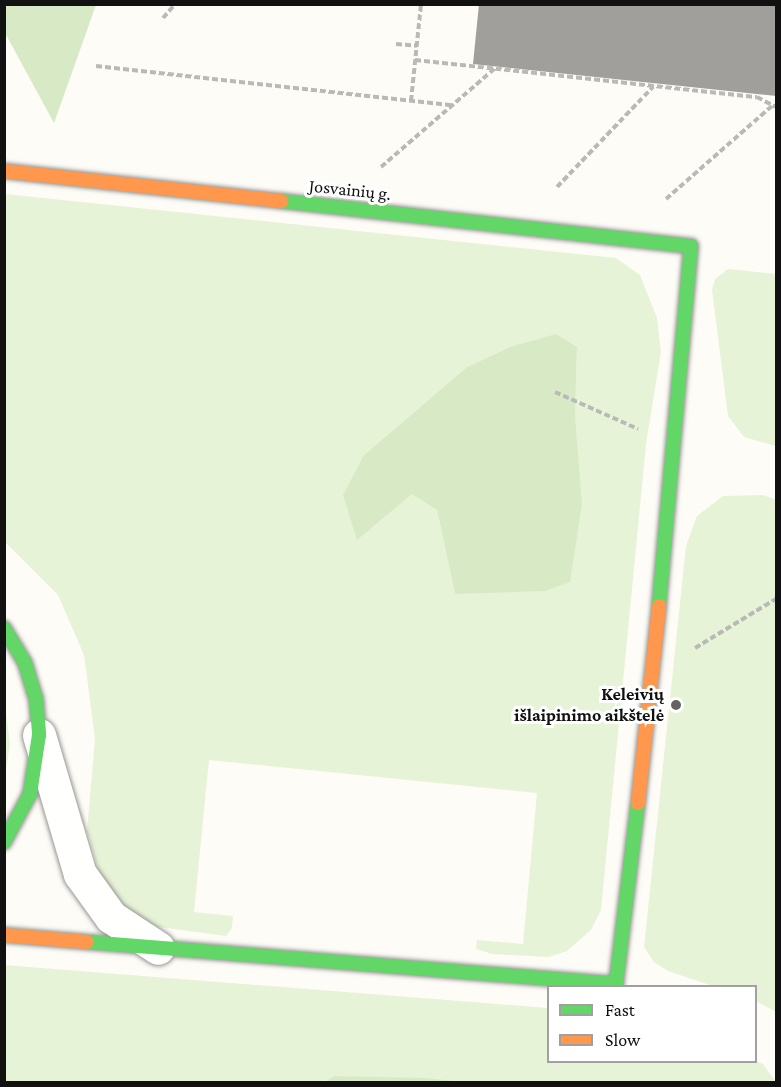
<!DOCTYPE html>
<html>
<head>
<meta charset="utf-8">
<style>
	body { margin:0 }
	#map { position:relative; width:781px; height:1087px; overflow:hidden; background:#fdfcf7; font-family:"Crimson Pro",serif }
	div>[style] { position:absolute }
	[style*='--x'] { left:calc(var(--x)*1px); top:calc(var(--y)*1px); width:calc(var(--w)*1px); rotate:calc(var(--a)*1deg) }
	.green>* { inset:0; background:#e7f3d7 }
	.forest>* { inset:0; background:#d8eac5 }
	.building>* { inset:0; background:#a19f9c }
	.path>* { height:4px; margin-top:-2px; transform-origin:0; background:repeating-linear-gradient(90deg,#b9b9b8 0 6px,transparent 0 9px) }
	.roads { filter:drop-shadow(0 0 2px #979795) drop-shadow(0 0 2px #979795) }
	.street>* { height:33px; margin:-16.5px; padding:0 16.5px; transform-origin:16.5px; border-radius:16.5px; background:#fffffe }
	.fast>* { height:14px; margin:-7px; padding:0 7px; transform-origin:7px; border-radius:7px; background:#63d668 }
	.slow>* { height:14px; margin:-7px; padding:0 7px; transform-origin:7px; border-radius:7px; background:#ff974d }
	.dots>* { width:16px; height:16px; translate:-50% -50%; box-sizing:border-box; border:3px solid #fff; border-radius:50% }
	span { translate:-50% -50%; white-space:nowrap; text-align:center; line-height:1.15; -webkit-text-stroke:6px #fff; paint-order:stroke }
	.street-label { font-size:18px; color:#111 }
	.poi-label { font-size:18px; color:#111; font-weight:700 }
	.right { translate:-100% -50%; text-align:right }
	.frame { position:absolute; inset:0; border:6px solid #111; pointer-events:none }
	.legend { position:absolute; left:547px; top:985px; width:210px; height:78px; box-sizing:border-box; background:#fff; border:2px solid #a0a0a0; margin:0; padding:8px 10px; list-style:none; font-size:18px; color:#111 }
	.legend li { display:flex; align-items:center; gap:12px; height:30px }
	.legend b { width:30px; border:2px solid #a0a0a0 }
</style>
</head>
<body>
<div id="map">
	<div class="green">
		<div style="clip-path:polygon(evenodd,5px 194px,616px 258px,640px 275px,657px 318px,661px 352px,646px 444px,601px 910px,591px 930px,567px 951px,549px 957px,492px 954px,476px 949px,477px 940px,523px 944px,537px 793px,209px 760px,194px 912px,233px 916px,232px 928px,226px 936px,144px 925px,118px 906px,102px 881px,87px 831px,95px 739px,84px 655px,58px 595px,5px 542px,5px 194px,510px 347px,577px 347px,575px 417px,455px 594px,437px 510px,364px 455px,467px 367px,510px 347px)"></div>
		<div style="clip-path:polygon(728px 269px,776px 274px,776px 446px,744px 437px,728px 416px,712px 290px,715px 279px)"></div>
		<div style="clip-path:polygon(763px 495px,776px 500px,776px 1012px,756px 1001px,756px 986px,713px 986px,668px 971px,654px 962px,644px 947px,686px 546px,697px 516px,723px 496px)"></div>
		<div style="clip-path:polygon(4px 698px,10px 744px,5px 777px,4px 777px)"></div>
		<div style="clip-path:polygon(4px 965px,548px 1008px,548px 1062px,756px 1061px,763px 1064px,776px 1082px,467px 1082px,334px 1076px,323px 1082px,5px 1082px)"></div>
	</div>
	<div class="forest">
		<div style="clip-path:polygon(4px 5px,96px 5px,54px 123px,5px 33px)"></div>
		<div style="clip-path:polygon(556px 334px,577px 347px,575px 417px,582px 504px,570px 582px,545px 591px,455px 594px,437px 510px,412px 494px,357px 540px,343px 495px,364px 455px,467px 367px,510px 347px)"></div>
		<div style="clip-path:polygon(334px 1076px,425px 1078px,467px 1082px,324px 1082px)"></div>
	</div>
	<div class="building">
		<div style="clip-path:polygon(479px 4px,777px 4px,777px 96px,473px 64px)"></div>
	</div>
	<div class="path">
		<div style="--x:163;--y:18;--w:18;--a:-49"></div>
		<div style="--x:396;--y:44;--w:21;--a:5"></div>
		<div style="--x:415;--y:60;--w:344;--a:6.2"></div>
		<div style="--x:757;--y:97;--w:21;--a:28"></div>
		<div style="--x:96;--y:66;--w:358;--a:6.3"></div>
		<div style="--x:411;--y:101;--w:98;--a:-84.1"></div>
		<div style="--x:381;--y:167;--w:150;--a:-40.9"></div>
		<div style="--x:557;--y:187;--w:139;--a:-46.2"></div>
		<div style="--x:666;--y:199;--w:141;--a:-41.3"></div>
		<div style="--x:555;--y:392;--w:91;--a:24"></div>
		<div style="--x:695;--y:648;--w:95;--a:-31.2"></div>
	</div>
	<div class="roads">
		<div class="street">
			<div style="--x:39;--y:735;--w:145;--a:73.6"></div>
			<div style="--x:80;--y:874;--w:53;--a:54.2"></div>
			<div style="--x:111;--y:917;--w:56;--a:33.4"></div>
		</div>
		<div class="fast">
			<div style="--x:281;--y:201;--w:412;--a:6.3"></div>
			<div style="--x:691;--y:246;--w:361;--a:95.1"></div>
			<div style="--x:4;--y:628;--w:41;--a:59"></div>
			<div style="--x:25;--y:663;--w:37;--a:73"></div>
			<div style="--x:36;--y:698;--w:37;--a:85"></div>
			<div style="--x:39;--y:735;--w:60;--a:98.7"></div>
			<div style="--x:30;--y:794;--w:55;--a:118.4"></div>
			<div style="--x:87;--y:942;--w:531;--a:4.54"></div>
			<div style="--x:616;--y:984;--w:182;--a:-83.1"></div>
		</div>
		<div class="slow">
			<div style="--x:4;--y:171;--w:279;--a:6.2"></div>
			<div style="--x:638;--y:803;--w:198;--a:-83.9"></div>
			<div style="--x:4;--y:935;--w:83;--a:4.8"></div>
		</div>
	</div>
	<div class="dots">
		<div style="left:676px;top:705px;background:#646362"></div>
	</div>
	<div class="street-label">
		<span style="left:350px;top:190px;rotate:6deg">Josvainių g.</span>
	</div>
	<div class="poi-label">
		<span class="right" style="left:664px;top:705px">Keleivių<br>išlaipinimo aikštelė</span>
	</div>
	<div class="frame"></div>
	<ul class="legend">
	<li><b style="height:8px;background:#63d668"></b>Fast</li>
	<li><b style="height:8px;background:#ff974d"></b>Slow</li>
	</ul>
</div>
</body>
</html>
